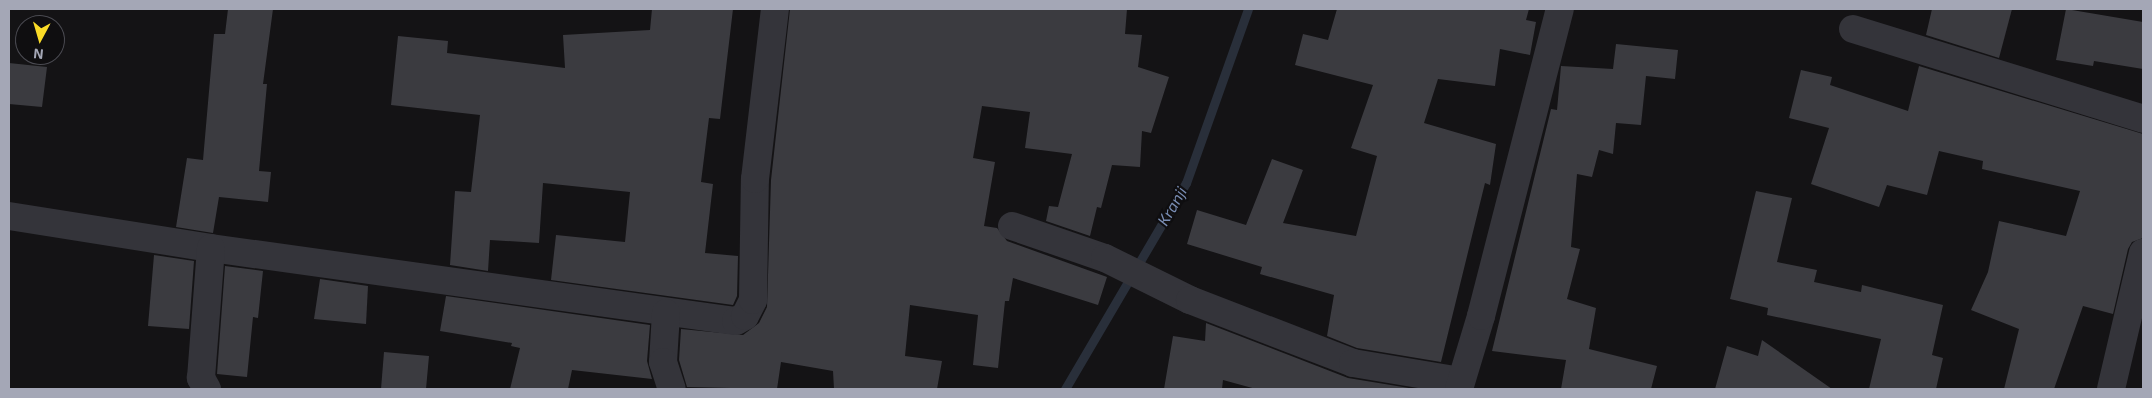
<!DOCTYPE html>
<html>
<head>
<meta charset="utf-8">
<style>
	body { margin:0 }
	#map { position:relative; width:2152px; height:398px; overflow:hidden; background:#141315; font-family:"Exo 2",sans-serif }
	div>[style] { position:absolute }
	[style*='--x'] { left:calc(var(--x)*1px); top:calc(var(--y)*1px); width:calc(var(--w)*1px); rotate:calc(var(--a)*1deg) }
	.stream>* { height:9px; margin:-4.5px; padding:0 4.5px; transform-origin:4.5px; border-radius:4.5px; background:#292f3a }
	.building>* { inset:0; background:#3b3b40 }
	.minor>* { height:28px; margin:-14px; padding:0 14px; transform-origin:14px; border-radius:14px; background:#34343a }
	span { translate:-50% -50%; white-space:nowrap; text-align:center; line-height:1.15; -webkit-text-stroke:4.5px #0f0e10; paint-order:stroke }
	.water-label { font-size:16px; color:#798db3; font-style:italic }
	.frame { position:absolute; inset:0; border:10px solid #a4a7b6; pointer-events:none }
	.north { position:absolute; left:15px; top:15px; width:50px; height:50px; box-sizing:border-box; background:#0f0e10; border:1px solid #4b4b52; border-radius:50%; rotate:186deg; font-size:14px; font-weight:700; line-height:20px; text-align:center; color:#a4a7b6 }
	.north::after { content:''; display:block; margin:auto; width:18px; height:22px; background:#fadb27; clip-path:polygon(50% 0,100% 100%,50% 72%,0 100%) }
</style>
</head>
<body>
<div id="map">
	<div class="stream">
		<div style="--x:1065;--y:389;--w:239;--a:-59.6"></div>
		<div style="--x:1186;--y:183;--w:185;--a:-70.4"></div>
	</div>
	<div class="building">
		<div style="clip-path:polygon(228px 9px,273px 9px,263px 84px,267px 84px,259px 171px,271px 172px,268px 202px,219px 197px,213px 233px,176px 227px,187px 158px,203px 160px,214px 34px,225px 34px)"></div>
		<div style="clip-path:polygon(652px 9px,733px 9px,720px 119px,709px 118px,701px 182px,713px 184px,705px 253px,738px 256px,737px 296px,733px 305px,551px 280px,556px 235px,625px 242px,630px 192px,543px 183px,539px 243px,490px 240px,488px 271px,450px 265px,455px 191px,471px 192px,480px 115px,391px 105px,398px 36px,448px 41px,447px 53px,565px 68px,563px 35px,650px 30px)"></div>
		<div style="clip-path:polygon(790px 9px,1127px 9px,1125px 34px,1142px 35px,1138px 67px,1169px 77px,1151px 133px,1142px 131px,1140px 167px,1112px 165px,1101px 208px,1097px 207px,1090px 236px,1046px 221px,1049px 206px,1058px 207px,1072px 154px,1025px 148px,1030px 112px,982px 106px,973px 158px,995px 162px,984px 226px,997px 228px,1007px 241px,1107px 277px,1098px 305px,1013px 278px,1009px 301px,1005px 301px,998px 368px,973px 365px,978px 315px,910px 305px,905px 356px,942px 361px,937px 389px,834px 389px,833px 371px,781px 362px,777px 389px,687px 387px,679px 360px,681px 329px,743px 335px,759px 323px,767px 307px,771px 180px)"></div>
		<div style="clip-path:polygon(1337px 9px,1529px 9px,1526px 20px,1536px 22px,1530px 55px,1500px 49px,1495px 86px,1438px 79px,1424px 123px,1496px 144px,1490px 185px,1485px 183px,1441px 362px,1357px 348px,1327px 336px,1334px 295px,1260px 274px,1262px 267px,1187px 244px,1197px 210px,1246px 225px,1272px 159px,1303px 170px,1283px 223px,1356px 236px,1377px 156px,1351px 148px,1373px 85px,1295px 65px,1303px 34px,1328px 40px)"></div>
		<div style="clip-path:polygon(1932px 9px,2012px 9px,1999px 58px,1926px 35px)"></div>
		<div style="clip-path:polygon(2066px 9px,2143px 22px,2143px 69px,2094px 61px,2093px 66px,2056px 60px)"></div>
		<div style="clip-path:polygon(1616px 44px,1678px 50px,1675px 79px,1646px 76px,1641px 125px,1616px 123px,1613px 154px,1599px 150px,1592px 177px,1577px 174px,1571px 247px,1580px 249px,1567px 299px,1596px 308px,1589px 349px,1657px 366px,1651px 389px,1561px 389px,1566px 360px,1492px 351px,1551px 109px,1557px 110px,1561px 66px,1613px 69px)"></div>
		<div style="clip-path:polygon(9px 63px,47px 67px,42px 107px,9px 104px)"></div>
		<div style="clip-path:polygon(1919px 66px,2143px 134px,2143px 238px,2132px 242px,2128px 249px,2113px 314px,2083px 306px,2054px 389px,2004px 389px,2019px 329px,1971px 310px,1988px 272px,1999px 221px,2066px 236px,2080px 191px,1982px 169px,1983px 161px,1939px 151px,1927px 195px,1887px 185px,1879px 207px,1811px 184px,1829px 128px,1789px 118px,1801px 70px,1832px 77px,1830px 85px,1908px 111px)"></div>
		<div style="clip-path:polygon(1756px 191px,1792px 198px,1777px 262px,1817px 270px,1814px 282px,1861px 292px,1862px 285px,1943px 305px,1932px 355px,1943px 358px,1936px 389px,1869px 389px,1881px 339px,1767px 315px,1768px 308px,1730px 299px)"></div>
		<div style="clip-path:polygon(154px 255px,194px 261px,189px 329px,148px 326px)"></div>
		<div style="clip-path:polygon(225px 266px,263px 271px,258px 318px,253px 317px,247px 377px,217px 374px)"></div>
		<div style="clip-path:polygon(320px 279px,368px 286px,366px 324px,314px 319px)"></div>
		<div style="clip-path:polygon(446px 296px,650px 325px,647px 361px,652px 379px,572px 370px,568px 389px,510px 389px,520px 348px,511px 346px,512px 343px,440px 331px)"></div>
		<div style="clip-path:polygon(1206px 323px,1348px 378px,1415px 389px,1256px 389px,1223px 380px,1222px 389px,1164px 389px,1173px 336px,1205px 341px)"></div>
		<div style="clip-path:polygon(1762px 340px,1832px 389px,1715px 389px,1727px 346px,1758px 356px)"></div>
		<div style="clip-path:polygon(384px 352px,429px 356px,426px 389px,381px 389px)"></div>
	</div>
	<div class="minor">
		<div style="--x:1853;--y:29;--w:304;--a:17.2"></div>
		<div style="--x:9;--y:216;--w:205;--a:9"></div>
		<div style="--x:211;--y:248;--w:530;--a:7.92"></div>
		<div style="--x:736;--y:321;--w:10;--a:-29"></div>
		<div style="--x:745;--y:316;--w:18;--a:-63"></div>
		<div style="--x:753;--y:300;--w:121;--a:-89.1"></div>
		<div style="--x:755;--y:179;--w:171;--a:-83.3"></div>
		<div style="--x:1012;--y:226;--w:98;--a:19"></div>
		<div style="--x:1105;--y:258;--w:95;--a:26.3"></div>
		<div style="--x:1190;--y:300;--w:175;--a:21.1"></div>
		<div style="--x:1353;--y:363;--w:109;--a:9.5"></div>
		<div style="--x:666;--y:313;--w:49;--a:93.5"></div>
		<div style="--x:663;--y:362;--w:28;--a:72"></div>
		<div style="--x:207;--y:389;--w:13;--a:-119"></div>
		<div style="--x:201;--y:378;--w:130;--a:-85.6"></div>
		<div style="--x:1459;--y:389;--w:76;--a:-73.2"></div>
		<div style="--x:1481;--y:316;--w:317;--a:-75.6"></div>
		<div style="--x:2111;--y:389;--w:140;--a:-76.8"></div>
	</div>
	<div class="water-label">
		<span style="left:1172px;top:206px;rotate:-60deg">Kranji</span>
	</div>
	<div class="frame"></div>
	<div class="north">N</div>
</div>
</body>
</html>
